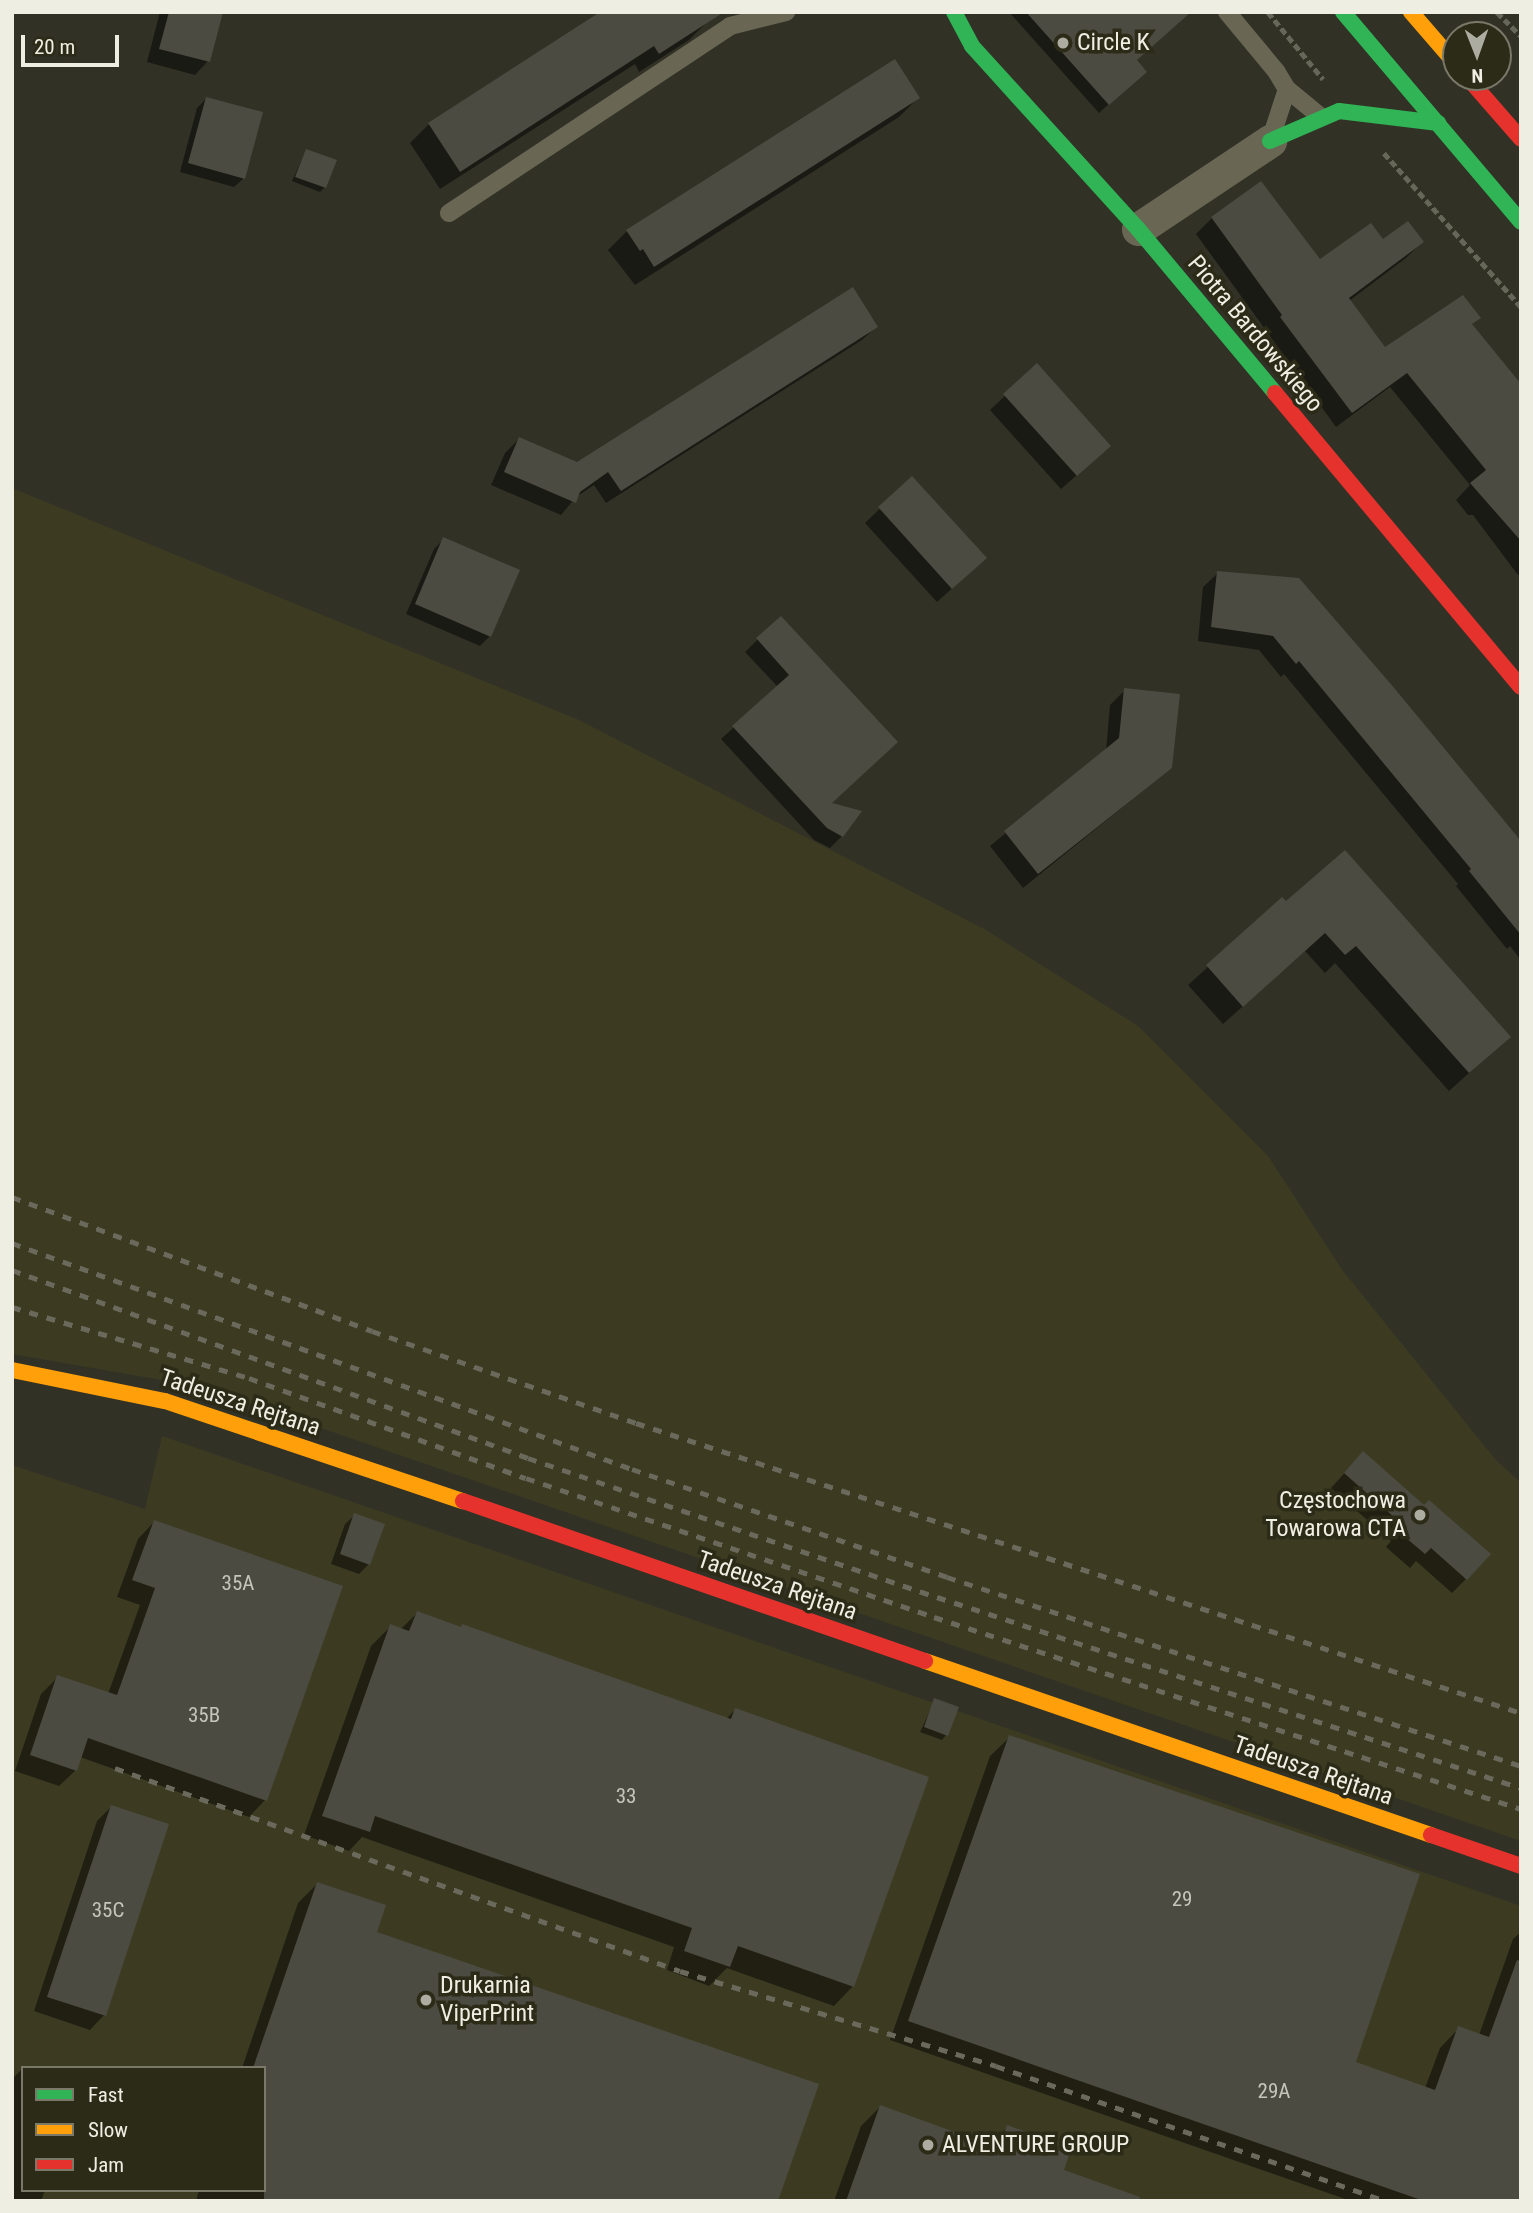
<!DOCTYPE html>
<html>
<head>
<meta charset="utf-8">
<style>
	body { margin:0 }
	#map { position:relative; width:1533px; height:2213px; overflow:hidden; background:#313126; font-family:"Roboto Condensed",sans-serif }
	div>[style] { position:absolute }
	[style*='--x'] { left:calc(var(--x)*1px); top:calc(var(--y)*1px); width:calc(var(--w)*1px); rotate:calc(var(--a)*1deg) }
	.built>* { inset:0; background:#3c3b22 }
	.shadow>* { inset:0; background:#0007 }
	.building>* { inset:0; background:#4b4b41 }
	.path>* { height:4.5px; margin-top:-2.25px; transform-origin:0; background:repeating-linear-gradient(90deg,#676759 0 7px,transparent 0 10.5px) }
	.lane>* { height:18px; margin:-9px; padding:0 9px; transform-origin:9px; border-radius:9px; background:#696754 }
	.street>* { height:33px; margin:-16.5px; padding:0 16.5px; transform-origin:16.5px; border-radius:16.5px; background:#696754 }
	.fast>* { height:16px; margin:-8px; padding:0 8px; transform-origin:8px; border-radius:8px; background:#30b455 }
	.slow>* { height:16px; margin:-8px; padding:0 8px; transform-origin:8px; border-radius:8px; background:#ff9f0a }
	.jam>* { height:16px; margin:-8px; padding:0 8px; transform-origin:8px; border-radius:8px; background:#e5322d }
	.rail>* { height:5px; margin-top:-2.5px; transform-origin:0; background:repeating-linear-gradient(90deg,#6a695c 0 9px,transparent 0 18px) }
	.dots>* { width:19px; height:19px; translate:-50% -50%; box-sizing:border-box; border:4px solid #2c2b18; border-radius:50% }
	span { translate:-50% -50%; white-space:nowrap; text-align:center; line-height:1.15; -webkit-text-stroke:7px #2c2b18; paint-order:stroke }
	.number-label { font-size:21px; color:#c5c5ba }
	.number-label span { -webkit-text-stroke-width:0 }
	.poi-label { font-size:24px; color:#eeeee2 }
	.left { translate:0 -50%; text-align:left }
	.right { translate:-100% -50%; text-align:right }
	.street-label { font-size:24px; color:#eeeee2 }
	.frame { position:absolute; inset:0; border:14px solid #eeeee2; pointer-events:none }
	.legend { position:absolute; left:21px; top:2066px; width:245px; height:126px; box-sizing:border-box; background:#2c2b18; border:2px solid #7a7969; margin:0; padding:9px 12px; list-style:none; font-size:21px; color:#eeeee2 }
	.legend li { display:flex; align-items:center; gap:14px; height:35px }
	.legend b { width:35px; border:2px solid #7a7969 }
	.north { position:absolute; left:1442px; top:21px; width:70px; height:70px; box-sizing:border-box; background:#2c2b18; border:2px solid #7a7969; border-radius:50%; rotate:179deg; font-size:19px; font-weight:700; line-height:28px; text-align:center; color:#eeeee2 }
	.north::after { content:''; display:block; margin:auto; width:24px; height:32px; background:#acaca0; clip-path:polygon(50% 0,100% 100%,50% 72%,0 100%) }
	.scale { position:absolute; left:21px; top:35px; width:98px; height:32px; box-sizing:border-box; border:4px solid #eeeee2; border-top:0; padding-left:9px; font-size:21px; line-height:24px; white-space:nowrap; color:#eeeee2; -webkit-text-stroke:5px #2c2b18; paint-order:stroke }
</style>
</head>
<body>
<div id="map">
	<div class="built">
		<div style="clip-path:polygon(12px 488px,579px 720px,986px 930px,1138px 1026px,1268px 1156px,1343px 1271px,1495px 1459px,1521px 1483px,1521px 1841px,202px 1387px,12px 1354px)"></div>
		<div style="clip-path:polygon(evenodd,162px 1436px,1521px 1906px,1521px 2201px,12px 2201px,12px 1465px,145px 1509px,162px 1436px,23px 2068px,264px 2068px,264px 2190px,23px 2190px,23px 2068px)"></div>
	</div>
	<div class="shadow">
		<div style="clip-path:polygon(160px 12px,221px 12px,208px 61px,195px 75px,147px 62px)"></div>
		<div style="clip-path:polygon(1009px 12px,1190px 12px,1135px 61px,1135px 80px,1099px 113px)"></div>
		<div style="clip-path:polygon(708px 21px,689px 40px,639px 72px,635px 64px,440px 189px,410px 143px,429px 124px)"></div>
		<div style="clip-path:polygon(918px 98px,899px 117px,635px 285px,608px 250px,627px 231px)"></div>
		<div style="clip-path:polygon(206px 99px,244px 178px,234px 187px,180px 172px,197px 108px)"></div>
		<div style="clip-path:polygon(306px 151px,325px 187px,320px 192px,292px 181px)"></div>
		<div style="clip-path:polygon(1212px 218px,1319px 261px,1382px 242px,1422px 242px,1406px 258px,1349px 301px,1384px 350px,1478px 318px,1471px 325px,1521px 386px,1521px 573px,1518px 575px,1473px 515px,1468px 515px,1456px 500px,1470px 485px,1390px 387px,1336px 427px,1196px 234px)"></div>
		<div style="clip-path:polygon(876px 327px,862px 340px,606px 503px,594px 485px,576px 497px,561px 515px,491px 485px,505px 453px,519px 439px,578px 464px)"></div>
		<div style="clip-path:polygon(1037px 366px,1094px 460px,1061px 489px,990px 410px)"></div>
		<div style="clip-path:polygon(912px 478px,970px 572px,937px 602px,865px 523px)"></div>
		<div style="clip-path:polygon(444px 539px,490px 636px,480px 646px,406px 614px,434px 549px)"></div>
		<div style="clip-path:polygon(1218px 573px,1521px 845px,1521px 960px,1510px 946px,1507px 949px,1456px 886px,1458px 884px,1284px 674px,1281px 677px,1259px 650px,1198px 641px,1203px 587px)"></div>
		<div style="clip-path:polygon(780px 618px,830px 804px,842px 836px,830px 848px,814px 840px,721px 739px,778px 687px,745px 652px)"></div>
		<div style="clip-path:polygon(1125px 690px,1171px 768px,1023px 888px,990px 846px,1106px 751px,1110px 705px)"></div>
		<div style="clip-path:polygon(1344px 853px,1489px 1055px,1449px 1091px,1335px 963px,1325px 973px,1305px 951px,1223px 1024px,1188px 985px,1282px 900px,1286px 904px)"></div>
		<div style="clip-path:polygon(1349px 1468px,1466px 1579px,1452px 1593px,1416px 1561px,1410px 1568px,1386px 1547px,1391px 1541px,1331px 1488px)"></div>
		<div style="clip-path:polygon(355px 1515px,369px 1564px,359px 1574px,331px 1564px,345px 1524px)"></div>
		<div style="clip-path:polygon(154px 1522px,265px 1800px,249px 1817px,80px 1757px,76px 1770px,59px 1786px,15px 1771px,41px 1694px,58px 1677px,108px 1694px,140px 1605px,117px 1597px,138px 1539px)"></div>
		<div style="clip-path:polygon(417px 1613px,726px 1719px,735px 1710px,853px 1986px,834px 2006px,727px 1968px,709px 1986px,667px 1970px,674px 1947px,362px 1837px,349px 1851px,304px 1835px,371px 1646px,390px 1627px,400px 1630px)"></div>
		<div style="clip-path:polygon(935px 1700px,946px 1735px,942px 1740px,920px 1732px)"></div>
		<div style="clip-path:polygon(1010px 1737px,1354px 2063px,1425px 2088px,1440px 2048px,1459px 2028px,1479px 2035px,1513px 1939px,1521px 1932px,1521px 2201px,1351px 2201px,890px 2040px,990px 1756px)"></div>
		<div style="clip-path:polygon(111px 1807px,104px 2015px,90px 2030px,34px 2011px,97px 1821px)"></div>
		<div style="clip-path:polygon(317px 1884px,375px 1934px,776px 2201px,196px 2201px,199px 2190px,264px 2190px,264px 2068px,242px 2068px,298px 1903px)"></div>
		<div style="clip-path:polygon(23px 2068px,23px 2190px,45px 2190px,41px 2201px,12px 2201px,12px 2079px)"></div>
		<div style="clip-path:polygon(880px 2107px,988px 2146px,1008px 2127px,1050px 2149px,1062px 2171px,1145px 2201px,834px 2201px,861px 2126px)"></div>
	</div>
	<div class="building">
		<div style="clip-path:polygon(169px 12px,223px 12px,210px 62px,159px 49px)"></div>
		<div style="clip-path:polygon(600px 12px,724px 12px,659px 54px,654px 46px,460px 172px,428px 123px)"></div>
		<div style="clip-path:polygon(1026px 12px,1191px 12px,1137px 60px,1147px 72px,1109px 105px)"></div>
		<div style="clip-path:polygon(895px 59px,920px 98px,654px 267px,643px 249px,640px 251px,626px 230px)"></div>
		<div style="clip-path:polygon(206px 97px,263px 112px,245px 179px,188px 163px)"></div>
		<div style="clip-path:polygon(306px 149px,337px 160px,326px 188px,295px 177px)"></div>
		<div style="clip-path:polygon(1261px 181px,1320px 259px,1371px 223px,1383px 239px,1408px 221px,1424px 242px,1349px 298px,1385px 347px,1463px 295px,1481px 318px,1472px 324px,1521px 384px,1521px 541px,1470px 483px,1486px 470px,1407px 373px,1352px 413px,1280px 317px,1282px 315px,1211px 217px)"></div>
		<div style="clip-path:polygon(853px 287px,878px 327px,621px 491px,608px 472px,580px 492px,576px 503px,504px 472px,519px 437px,577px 462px)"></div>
		<div style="clip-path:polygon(1037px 363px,1111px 446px,1077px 476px,1003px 394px)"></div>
		<div style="clip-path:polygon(912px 476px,987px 558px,952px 589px,878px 507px)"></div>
		<div style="clip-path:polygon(443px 537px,520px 570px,491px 637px,415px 604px)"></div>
		<div style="clip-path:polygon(1217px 571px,1299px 578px,1390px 683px,1521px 841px,1521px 935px,1469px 871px,1471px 869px,1299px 661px,1296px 664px,1273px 636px,1211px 627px)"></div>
		<div style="clip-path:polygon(781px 616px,898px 742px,832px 803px,862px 811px,843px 837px,827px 828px,732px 726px,789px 675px,756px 638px)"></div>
		<div style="clip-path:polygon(1124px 688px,1180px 694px,1172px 768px,1038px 874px,1004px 831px,1119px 738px)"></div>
		<div style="clip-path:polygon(1345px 850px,1511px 1037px,1469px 1073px,1356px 946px,1345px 955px,1325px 933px,1243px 1007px,1206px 965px,1282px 897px,1286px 901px)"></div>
		<div style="clip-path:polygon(1363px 1451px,1424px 1505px,1429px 1500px,1491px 1554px,1467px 1580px,1431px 1548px,1425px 1554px,1399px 1532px,1404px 1526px,1344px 1473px)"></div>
		<div style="clip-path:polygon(354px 1513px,385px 1524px,370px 1565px,340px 1554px)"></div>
		<div style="clip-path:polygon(154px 1520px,343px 1586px,267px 1801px,88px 1738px,77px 1771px,30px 1755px,57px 1675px,117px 1695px,155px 1588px,132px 1580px)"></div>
		<div style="clip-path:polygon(417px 1611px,461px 1627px,462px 1624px,731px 1719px,735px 1708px,929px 1777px,854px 1987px,738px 1946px,730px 1967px,684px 1951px,692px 1928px,375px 1816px,370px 1832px,322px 1816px,390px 1624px,409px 1631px)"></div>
		<div style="clip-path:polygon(934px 1698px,959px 1707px,948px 1736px,924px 1727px)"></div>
		<div style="clip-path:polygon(1009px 1735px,1420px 1874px,1356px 2062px,1435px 2090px,1458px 2026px,1489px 2037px,1517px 1960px,1521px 1961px,1521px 2201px,1424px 2201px,908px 2021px)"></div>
		<div style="clip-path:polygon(111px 1805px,169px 1824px,106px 2016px,47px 1997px)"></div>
		<div style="clip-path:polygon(317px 1882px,386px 1905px,377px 1932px,819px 2084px,778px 2201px,264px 2201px,264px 2068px,253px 2068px)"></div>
		<div style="clip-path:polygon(880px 2105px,999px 2148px,1007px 2125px,1055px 2142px,1052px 2148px,1069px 2155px,1064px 2170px,1140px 2197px,1139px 2201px,846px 2201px)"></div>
	</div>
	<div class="path">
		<div style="--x:1268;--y:12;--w:87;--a:50.6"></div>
		<div style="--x:1497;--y:12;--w:34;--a:45"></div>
		<div style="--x:1384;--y:153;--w:206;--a:48.3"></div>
	</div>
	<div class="lane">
		<div style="--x:1227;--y:12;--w:77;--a:50.3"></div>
		<div style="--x:1276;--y:71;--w:21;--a:59"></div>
		<div style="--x:1287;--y:89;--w:52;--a:108.1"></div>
		<div style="--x:1287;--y:89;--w:44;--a:39.5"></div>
		<div style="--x:449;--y:213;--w:338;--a:-33.6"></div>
		<div style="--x:730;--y:26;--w:58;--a:-14"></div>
	</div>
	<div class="street">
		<div style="--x:1138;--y:229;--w:159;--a:-33.7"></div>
	</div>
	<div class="fast">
		<div style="--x:954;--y:12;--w:38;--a:62"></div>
		<div style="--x:972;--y:46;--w:247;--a:47.8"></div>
		<div style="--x:1138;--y:229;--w:214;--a:50.1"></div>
		<div style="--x:1343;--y:12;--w:275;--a:49.7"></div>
		<div style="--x:1270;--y:141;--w:75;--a:-23.5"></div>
		<div style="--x:1339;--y:111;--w:100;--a:6.9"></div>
	</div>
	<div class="slow">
		<div style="--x:1411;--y:12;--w:69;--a:49.1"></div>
		<div style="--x:12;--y:1370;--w:156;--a:11.5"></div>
		<div style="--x:165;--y:1401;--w:314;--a:18.6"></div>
		<div style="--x:925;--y:1661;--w:535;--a:18.98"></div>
	</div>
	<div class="jam">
		<div style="--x:1467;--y:77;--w:82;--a:48.9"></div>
		<div style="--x:1275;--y:393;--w:383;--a:50.1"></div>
		<div style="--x:463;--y:1501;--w:489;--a:19.1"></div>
		<div style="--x:1431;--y:1835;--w:95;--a:19"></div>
	</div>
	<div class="rail">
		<div style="--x:12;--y:1197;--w:384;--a:20.4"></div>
		<div style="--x:372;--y:1331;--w:280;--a:19.2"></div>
		<div style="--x:636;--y:1423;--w:931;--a:18.14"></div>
		<div style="--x:12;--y:1243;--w:660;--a:20.03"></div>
		<div style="--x:632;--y:1469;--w:333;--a:18.9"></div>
		<div style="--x:947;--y:1577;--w:604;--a:18.23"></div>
		<div style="--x:12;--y:1270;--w:549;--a:20.02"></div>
		<div style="--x:528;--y:1458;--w:432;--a:18.8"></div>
		<div style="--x:937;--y:1597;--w:614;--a:18.11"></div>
		<div style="--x:12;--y:1307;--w:247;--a:16.7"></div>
		<div style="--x:249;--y:1378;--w:294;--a:19.9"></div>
		<div style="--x:526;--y:1478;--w:431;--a:18.8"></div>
		<div style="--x:934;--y:1617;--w:618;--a:18.11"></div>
		<div style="--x:115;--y:1768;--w:600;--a:19.76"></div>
		<div style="--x:680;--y:1971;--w:330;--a:16.7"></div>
		<div style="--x:996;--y:2066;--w:412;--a:19.1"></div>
	</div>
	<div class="dots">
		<div style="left:1063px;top:43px;background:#acaca0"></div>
		<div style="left:1420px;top:1515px;background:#acaca0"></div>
		<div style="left:426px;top:2000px;background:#acaca0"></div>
		<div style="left:928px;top:2145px;background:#acaca0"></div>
	</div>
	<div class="number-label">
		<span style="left:238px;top:1583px">35A</span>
		<span style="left:204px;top:1715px">35B</span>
		<span style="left:626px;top:1796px">33</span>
		<span style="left:1182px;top:1899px">29</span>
		<span style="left:108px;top:1910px">35C</span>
		<span style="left:1274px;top:2091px">29A</span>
	</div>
	<div class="poi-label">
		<span class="left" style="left:1077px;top:43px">Circle K</span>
		<span class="right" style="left:1406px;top:1515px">Częstochowa<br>Towarowa CTA</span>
		<span class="left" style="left:440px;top:2000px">Drukarnia<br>ViperPrint</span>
		<span class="left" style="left:942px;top:2145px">ALVENTURE GROUP</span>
	</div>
	<div class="street-label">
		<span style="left:1255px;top:334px;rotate:50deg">Piotra Bardowskiego</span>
		<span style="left:240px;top:1403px;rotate:18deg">Tadeusza Rejtana</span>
		<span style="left:777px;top:1586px;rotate:19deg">Tadeusza Rejtana</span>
		<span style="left:1313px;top:1771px;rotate:19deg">Tadeusza Rejtana</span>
	</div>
	<div class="frame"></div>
	<ul class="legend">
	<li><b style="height:9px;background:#30b455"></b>Fast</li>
	<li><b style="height:9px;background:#ff9f0a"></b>Slow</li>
	<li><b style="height:9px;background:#e5322d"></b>Jam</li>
	</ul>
	<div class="north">N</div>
	<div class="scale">20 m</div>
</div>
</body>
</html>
